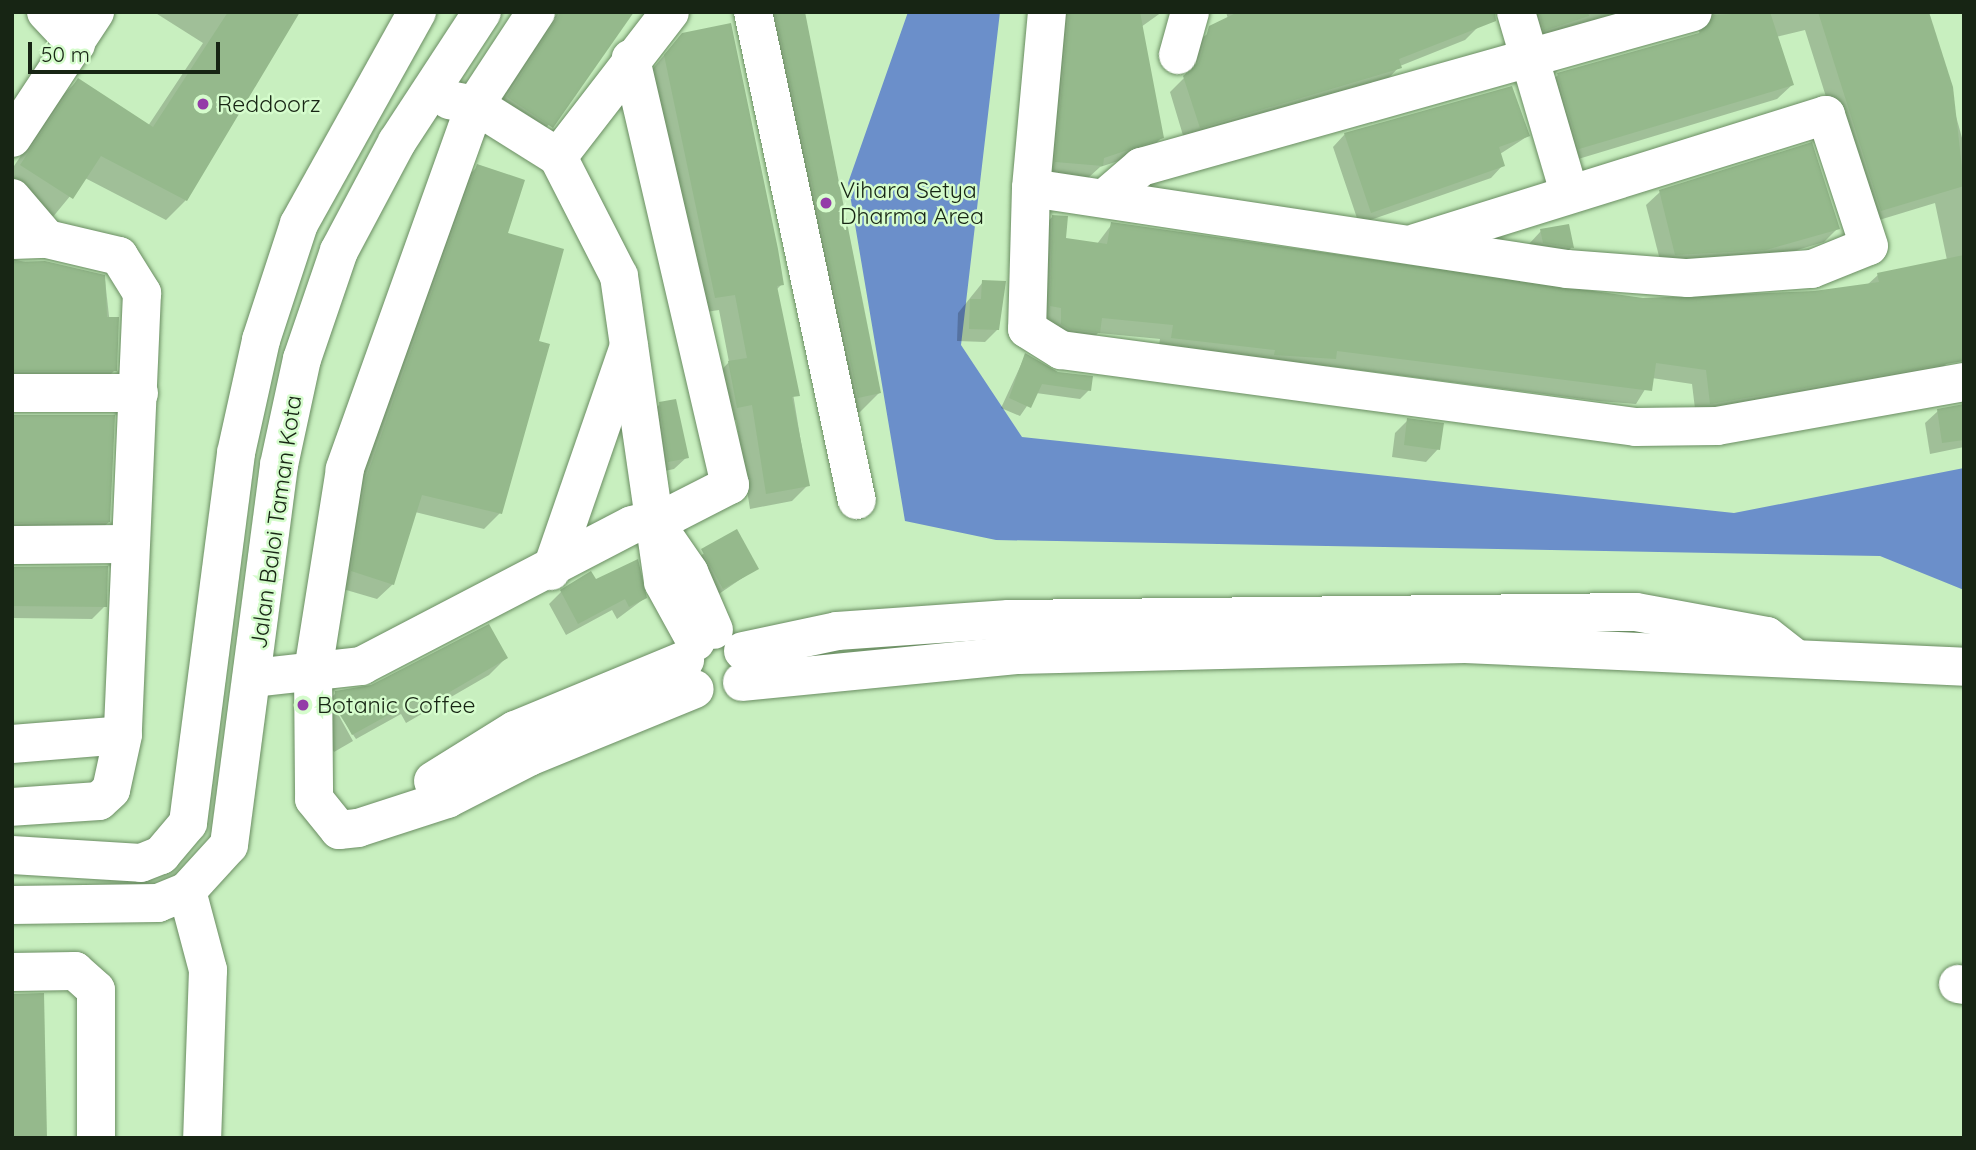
<!DOCTYPE html>
<html>
<head>
<meta charset="utf-8">
<style>
	body { margin:0 }
	#map { position:relative; width:1976px; height:1150px; overflow:hidden; background:#c8efbf; font-family:Quicksand,sans-serif }
	div>[style] { position:absolute }
	[style*='--x'] { left:calc(var(--x)*1px); top:calc(var(--y)*1px); width:calc(var(--w)*1px); rotate:calc(var(--a)*1deg) }
	.water>* { inset:0; background:#6b8fca }
	.shadow>* { inset:0; background:#0003 }
	.building>* { inset:0; background:#95b98c }
	.roads { filter:drop-shadow(0 0 2px #6a8d62) drop-shadow(0 0 2px #6a8d62) }
	.minor>* { height:38px; margin:-19px; padding:0 19px; transform-origin:19px; border-radius:19px; background:#fff }
	.highway>* { height:38px; margin:-19px; padding:0 19px; transform-origin:19px; border-radius:19px; background:#fff }
	.dots>* { width:19px; height:19px; translate:-50% -50%; box-sizing:border-box; border:4px solid #d5fccc; border-radius:50% }
	span { translate:-50% -50%; white-space:nowrap; text-align:center; line-height:1.15; -webkit-text-stroke:5px #d5fccc; paint-order:stroke }
	.poi-label { font-size:23px; color:#172514 }
	.left { translate:0 -50%; text-align:left }
	.street-label { font-size:23px; color:#172514 }
	.frame { position:absolute; inset:0; border:14px solid #172514; pointer-events:none }
	.scale { position:absolute; left:28px; top:42px; width:192px; height:32px; box-sizing:border-box; border:4px solid #172514; border-top:0; padding-left:9px; font-size:21px; line-height:24px; white-space:nowrap; color:#172514; -webkit-text-stroke:5px #d5fccc; paint-order:stroke }
</style>
</head>
<body>
<div id="map">
	<div class="water">
		<div style="clip-path:polygon(908px 12px,1000px 12px,961px 345px,1022px 437px,1734px 513px,1964px 468px,1964px 590px,1880px 556px,996px 540px,905px 521px,848px 183px)"></div>
	</div>
	<div class="shadow">
		<div style="clip-path:polygon(154px 12px,298px 12px,186px 200px,166px 220px,85px 178px,52px 218px,12px 192px,12px 169px,58px 100px,78px 80px,148px 126px,203px 43px)"></div>
		<div style="clip-path:polygon(558px 12px,631px 12px,533px 146px,489px 116px)"></div>
		<div style="clip-path:polygon(743px 12px,803px 12px,879px 393px,854px 418px)"></div>
		<div style="clip-path:polygon(1056px 12px,1162px 12px,1141px 27px,1162px 137px,1149px 151px,1100px 167px,1088px 178px,1043px 175px)"></div>
		<div style="clip-path:polygon(1226px 12px,1475px 12px,1480px 25px,1465px 40px,1400px 66px,1385px 82px,1185px 142px,1170px 92px,1185px 77px,1195px 43px,1228px 19px)"></div>
		<div style="clip-path:polygon(1517px 12px,1625px 12px,1530px 44px)"></div>
		<div style="clip-path:polygon(1692px 12px,1927px 12px,1964px 145px,1964px 346px,1934px 376px,1696px 417px,1692px 384px,1652px 378px,1636px 404px,1598px 401px,1327px 366px,1320px 373px,1158px 352px,1160px 339px,1098px 333px,1084px 347px,1036px 320px,1039px 231px,1053px 216px,1064px 240px,1097px 244px,1112px 224px,1643px 300px,1814px 293px,1867px 285px,1878px 275px,1947px 260px,1935px 203px,1866px 224px,1805px 30px,1776px 37px,1792px 85px,1777px 99px,1565px 163px,1543px 89px,1558px 75px,1700px 34px)"></div>
		<div style="clip-path:polygon(682px 34px,782px 284px,776px 290px,808px 485px,792px 501px,750px 509px,736px 420px,721px 423px,713px 379px,729px 362px,719px 310px,699px 313px,649px 73px)"></div>
		<div style="clip-path:polygon(1345px 134px,1528px 136px,1500px 154px,1503px 165px,1491px 178px,1359px 224px,1333px 147px)"></div>
		<div style="clip-path:polygon(478px 166px,537px 342px,500px 513px,484px 529px,415px 512px,393px 584px,377px 599px,336px 587px,355px 482px,462px 182px)"></div>
		<div style="clip-path:polygon(1660px 192px,1838px 228px,1824px 242px,1750px 264px,1662px 268px,1646px 205px)"></div>
		<div style="clip-path:polygon(1541px 231px,1572px 247px,1560px 259px,1531px 255px,1529px 244px)"></div>
		<div style="clip-path:polygon(12px 259px,105px 280px,115px 370px,102px 383px,12px 382px)"></div>
		<div style="clip-path:polygon(983px 282px,998px 329px,985px 342px,957px 341px,958px 313px)"></div>
		<div style="clip-path:polygon(1025px 356px,1089px 390px,1080px 399px,1036px 393px,1020px 416px,1001px 408px)"></div>
		<div style="clip-path:polygon(660px 404px,687px 457px,674px 469px,656px 473px,648px 416px)"></div>
		<div style="clip-path:polygon(1964px 406px,1964px 447px,1930px 454px,1925px 423px,1938px 411px)"></div>
		<div style="clip-path:polygon(12px 416px,109px 522px,96px 534px,12px 535px)"></div>
		<div style="clip-path:polygon(1408px 420px,1438px 449px,1426px 462px,1392px 457px,1395px 433px)"></div>
		<div style="clip-path:polygon(737px 531px,757px 568px,710px 600px,690px 563px)"></div>
		<div style="clip-path:polygon(12px 567px,105px 606px,92px 619px,12px 618px)"></div>
		<div style="clip-path:polygon(595px 582px,645px 598px,617px 619px,612px 610px,566px 635px,549px 604px,561px 592px)"></div>
		<div style="clip-path:polygon(506px 658px,489px 675px,406px 723px,401px 714px,356px 739px,333px 705px,353px 741px,334px 752px,318px 724px,318px 710px,336px 693px)"></div>
	</div>
	<div class="building">
		<div style="clip-path:polygon(228px 12px,300px 12px,187px 201px,101px 156px,73px 199px,20px 165px,78px 78px,153px 127px)"></div>
		<div style="clip-path:polygon(561px 12px,634px 12px,553px 128px,507px 97px)"></div>
		<div style="clip-path:polygon(775px 12px,805px 12px,881px 393px,858px 398px)"></div>
		<div style="clip-path:polygon(1069px 12px,1140px 12px,1164px 138px,1104px 158px,1103px 166px,1055px 162px)"></div>
		<div style="clip-path:polygon(1238px 12px,1495px 12px,1496px 21px,1399px 59px,1402px 68px,1200px 128px,1183px 76px,1199px 62px,1209px 26px)"></div>
		<div style="clip-path:polygon(1539px 12px,1588px 12px,1589px 16px,1544px 31px)"></div>
		<div style="clip-path:polygon(1770px 12px,1794px 85px,1579px 149px,1557px 73px,1699px 33px,1714px 15px)"></div>
		<div style="clip-path:polygon(1818px 12px,1929px 12px,1953px 87px,1964px 186px,1881px 211px)"></div>
		<div style="clip-path:polygon(731px 23px,778px 249px,784px 285px,777px 286px,800px 396px,792px 397px,810px 486px,766px 494px,752px 405px,737px 408px,728px 361px,747px 358px,735px 295px,715px 298px,664px 55px,682px 33px)"></div>
		<div style="clip-path:polygon(1512px 86px,1530px 136px,1499px 147px,1505px 166px,1371px 213px,1344px 133px)"></div>
		<div style="clip-path:polygon(1812px 142px,1840px 229px,1766px 250px,1675px 255px,1659px 190px)"></div>
		<div style="clip-path:polygon(477px 164px,525px 180px,508px 233px,564px 249px,539px 341px,550px 344px,502px 514px,422px 495px,394px 585px,351px 571px,366px 478px)"></div>
		<div style="clip-path:polygon(1052px 215px,1068px 216px,1066px 238px,1107px 244px,1111px 222px,1643px 298px,1814px 291px,1879px 282px,1877px 273px,1964px 255px,1964px 361px,1710px 404px,1706px 370px,1656px 363px,1652px 391px,1337px 351px,1336px 359px,1274px 355px,1275px 350px,1171px 338px,1173px 325px,1102px 318px,1100px 333px,1069px 329px,1061px 324px,1061px 308px,1050px 306px)"></div>
		<div style="clip-path:polygon(1569px 224px,1574px 248px,1543px 243px,1540px 229px)"></div>
		<div style="clip-path:polygon(45px 261px,105px 275px,107px 317px,119px 317px,117px 371px,12px 371px,12px 262px)"></div>
		<div style="clip-path:polygon(982px 280px,1006px 281px,999px 330px,969px 329px,970px 299px,981px 299px)"></div>
		<div style="clip-path:polygon(1025px 353px,1058px 372px,1093px 376px,1091px 391px,1042px 384px,1031px 408px,1009px 398px)"></div>
		<div style="clip-path:polygon(676px 399px,689px 458px,668px 462px,659px 402px)"></div>
		<div style="clip-path:polygon(1964px 404px,1964px 440px,1942px 443px,1937px 409px)"></div>
		<div style="clip-path:polygon(12px 415px,115px 415px,110px 522px,12px 523px)"></div>
		<div style="clip-path:polygon(1407px 418px,1444px 423px,1440px 450px,1404px 445px)"></div>
		<div style="clip-path:polygon(737px 529px,759px 569px,723px 589px,701px 549px)"></div>
		<div style="clip-path:polygon(638px 559px,647px 598px,629px 607px,625px 599px,578px 624px,560px 590px,591px 571px,596px 579px)"></div>
		<div style="clip-path:polygon(108px 566px,107px 607px,12px 606px,12px 567px)"></div>
		<div style="clip-path:polygon(489px 624px,508px 658px,424px 707px,419px 698px,352px 735px,335px 705px,335px 691px,371px 685px)"></div>
		<div style="clip-path:polygon(44px 993px,47px 1138px,12px 1138px,12px 994px)"></div>
	</div>
	<div class="roads">
		<div class="minor">
			<div style="--x:46;--y:12;--w:44;--a:46.8"></div>
			<div style="--x:536;--y:12;--w:111;--a:123.3"></div>
			<div style="--x:475;--y:105;--w:387;--a:109.7"></div>
			<div style="--x:345;--y:469;--w:206;--a:99"></div>
			<div style="--x:313;--y:672;--w:127;--a:89.5"></div>
			<div style="--x:314;--y:799;--w:40;--a:51"></div>
			<div style="--x:339;--y:830;--w:19;--a:-6"></div>
			<div style="--x:358;--y:828;--w:94;--a:-18"></div>
			<div style="--x:447;--y:799;--w:92;--a:-27.1"></div>
			<div style="--x:529;--y:757;--w:179;--a:-22.3"></div>
			<div style="--x:753;--y:12;--w:499;--a:78"></div>
			<div style="--x:1047;--y:12;--w:177;--a:95.2"></div>
			<div style="--x:1031;--y:188;--w:141;--a:91.6"></div>
			<div style="--x:1027;--y:329;--w:40;--a:32"></div>
			<div style="--x:1061;--y:350;--w:580;--a:7.63"></div>
			<div style="--x:1636;--y:427;--w:81;--a:-0.7"></div>
			<div style="--x:1717;--y:426;--w:251;--a:-10.1"></div>
			<div style="--x:1516;--y:12;--w:188;--a:73.6"></div>
			<div style="--x:1178;--y:55;--w:45;--a:-74.4"></div>
			<div style="--x:449;--y:100;--w:26;--a:11"></div>
			<div style="--x:475;--y:105;--w:98;--a:32.1"></div>
			<div style="--x:558;--y:157;--w:134;--a:62.9"></div>
			<div style="--x:619;--y:276;--w:309;--a:81.8"></div>
			<div style="--x:663;--y:582;--w:68;--a:61.2"></div>
			<div style="--x:12;--y:138;--w:151;--a:-56.6"></div>
			<div style="--x:558;--y:157;--w:183;--a:-52.3"></div>
			<div style="--x:1031;--y:188;--w:542;--a:8.59"></div>
			<div style="--x:1567;--y:269;--w:121;--a:4.3"></div>
			<div style="--x:1688;--y:278;--w:124;--a:-4.2"></div>
			<div style="--x:1812;--y:269;--w:61;--a:-22"></div>
			<div style="--x:1869;--y:246;--w:138;--a:-108.2"></div>
			<div style="--x:1826;--y:115;--w:430;--a:162.7"></div>
			<div style="--x:12;--y:198;--w:54;--a:49.5"></div>
			<div style="--x:1105;--y:198;--w:48;--a:-40.7"></div>
			<div style="--x:1141;--y:167;--w:573;--a:-15.68"></div>
			<div style="--x:12;--y:240;--w:35;--a:-2"></div>
			<div style="--x:47;--y:239;--w:74;--a:13.3"></div>
			<div style="--x:119;--y:256;--w:44;--a:58.1"></div>
			<div style="--x:142;--y:293;--w:442;--a:92.5"></div>
			<div style="--x:123;--y:735;--w:56;--a:102.3"></div>
			<div style="--x:111;--y:790;--w:16;--a:137"></div>
			<div style="--x:99;--y:801;--w:87;--a:176.1"></div>
			<div style="--x:12;--y:393;--w:127;--a:0"></div>
			<div style="--x:658;--y:527;--w:55;--a:55.4"></div>
			<div style="--x:689;--y:572;--w:63;--a:66.7"></div>
			<div style="--x:12;--y:545;--w:118;--a:-0.5"></div>
			<div style="--x:551;--y:571;--w:238;--a:-70.9"></div>
			<div style="--x:743;--y:651;--w:96;--a:-12"></div>
			<div style="--x:837;--y:631;--w:172;--a:-4"></div>
			<div style="--x:1009;--y:619;--w:627;--a:-0.64"></div>
			<div style="--x:1636;--y:612;--w:133;--a:10.4"></div>
			<div style="--x:1767;--y:636;--w:36;--a:38"></div>
			<div style="--x:253;--y:678;--w:109;--a:-6.3"></div>
			<div style="--x:361;--y:666;--w:305;--a:-27.5"></div>
			<div style="--x:632;--y:525;--w:42;--a:-15"></div>
			<div style="--x:673;--y:514;--w:64;--a:-27"></div>
			<div style="--x:730;--y:485;--w:438;--a:-103.1"></div>
			<div style="--x:742;--y:682;--w:277;--a:-5.6"></div>
			<div style="--x:1018;--y:655;--w:447;--a:-1.4"></div>
			<div style="--x:1465;--y:644;--w:500;--a:2.6"></div>
			<div style="--x:12;--y:744;--w:111;--a:-4.6"></div>
			<div style="--x:433;--y:781;--w:97;--a:-31.9"></div>
			<div style="--x:515;--y:730;--w:184;--a:-22.4"></div>
			<div style="--x:187;--y:891;--w:82;--a:75.1"></div>
			<div style="--x:208;--y:970;--w:168;--a:92"></div>
			<div style="--x:12;--y:972;--w:63;--a:-0.9"></div>
			<div style="--x:75;--y:971;--w:28;--a:42"></div>
			<div style="--x:96;--y:990;--w:148;--a:90"></div>
			<div style="--x:1958;--y:984;--w:6;--a:9"></div>
		</div>
		<div class="highway">
			<div style="--x:12;--y:855;--w:129;--a:3.5"></div>
			<div style="--x:141;--y:863;--w:22;--a:-22"></div>
			<div style="--x:161;--y:855;--w:42;--a:-49.8"></div>
			<div style="--x:188;--y:823;--w:373;--a:-82.6"></div>
			<div style="--x:236;--y:453;--w:116;--a:-77.5"></div>
			<div style="--x:261;--y:340;--w:122;--a:-71.9"></div>
			<div style="--x:299;--y:224;--w:243;--a:-60.9"></div>
			<div style="--x:12;--y:905;--w:146;--a:-0.8"></div>
			<div style="--x:158;--y:903;--w:31;--a:-22"></div>
			<div style="--x:187;--y:891;--w:62;--a:-47.6"></div>
			<div style="--x:229;--y:845;--w:383;--a:-82.5"></div>
			<div style="--x:279;--y:465;--w:108;--a:-77.8"></div>
			<div style="--x:302;--y:359;--w:114;--a:-71.1"></div>
			<div style="--x:339;--y:251;--w:123;--a:-62"></div>
			<div style="--x:397;--y:142;--w:155;--a:-56.8"></div>
		</div>
	</div>
	<div class="dots">
		<div style="left:203px;top:104px;background:#943ca8"></div>
		<div style="left:826px;top:203px;background:#943ca8"></div>
		<div style="left:303px;top:705px;background:#943ca8"></div>
	</div>
	<div class="poi-label">
		<span class="left" style="left:217px;top:104px">Reddoorz</span>
		<span class="left" style="left:840px;top:203px">Vihara Setya<br>Dharma Area</span>
		<span class="left" style="left:317px;top:705px">Botanic Coffee</span>
	</div>
	<div class="street-label">
		<span style="left:276px;top:522px;rotate:-82deg">Jalan Baloi Taman Kota</span>
	</div>
	<div class="frame"></div>
	<div class="scale">50 m</div>
</div>
</body>
</html>
